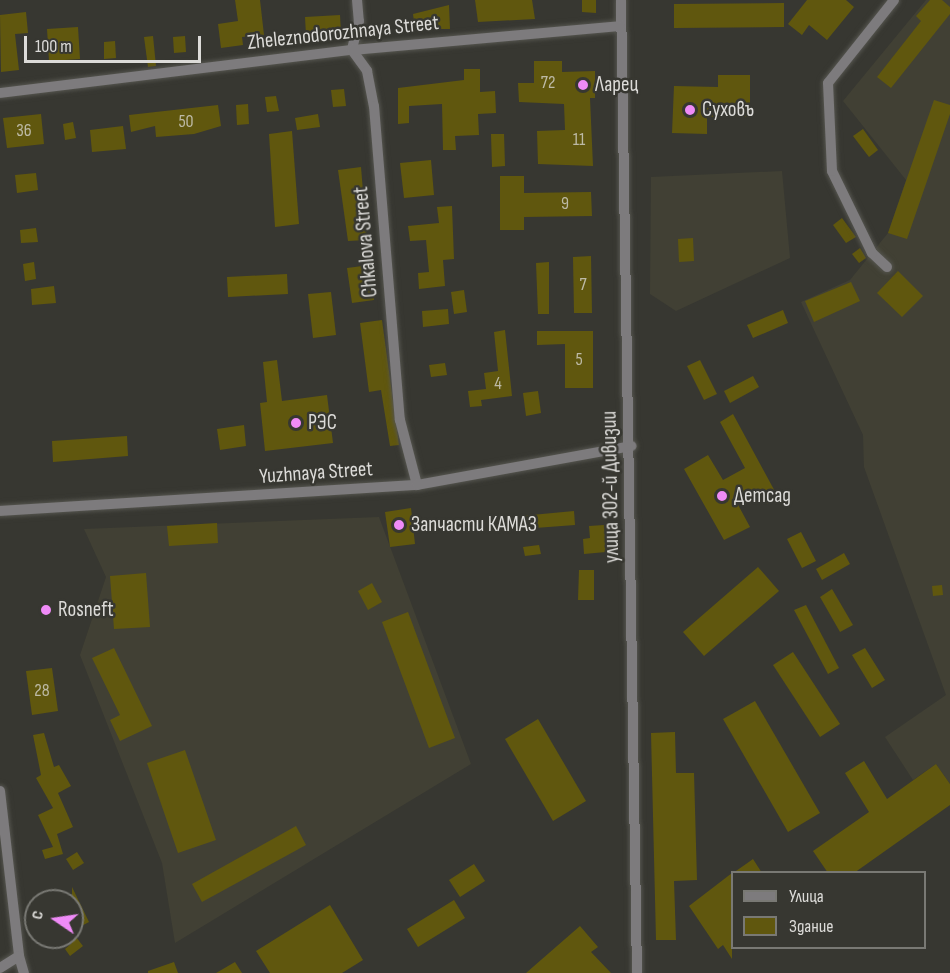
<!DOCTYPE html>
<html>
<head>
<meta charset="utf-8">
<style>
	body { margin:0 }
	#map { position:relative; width:950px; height:973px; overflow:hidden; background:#373731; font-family:"Sofia Sans Condensed",sans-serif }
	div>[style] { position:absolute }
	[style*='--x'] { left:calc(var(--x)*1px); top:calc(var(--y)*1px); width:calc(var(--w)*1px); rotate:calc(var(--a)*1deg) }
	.built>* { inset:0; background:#414034 }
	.building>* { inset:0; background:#60570e }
	.roads { filter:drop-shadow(0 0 2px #55554f) drop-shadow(0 0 2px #55554f) }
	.street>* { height:10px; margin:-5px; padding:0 5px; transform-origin:5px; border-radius:5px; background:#7d7b7d }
	.dots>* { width:16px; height:16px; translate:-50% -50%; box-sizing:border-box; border:3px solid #373731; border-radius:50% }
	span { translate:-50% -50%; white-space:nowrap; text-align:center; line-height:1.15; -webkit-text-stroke:5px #373731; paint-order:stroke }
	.number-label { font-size:18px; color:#bdbaa6 }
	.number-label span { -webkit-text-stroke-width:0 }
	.street-label { font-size:21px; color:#dcdbd8 }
	.poi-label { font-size:21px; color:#dcdbd8 }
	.left { translate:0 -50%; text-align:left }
	.legend { position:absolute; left:731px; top:871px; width:195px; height:78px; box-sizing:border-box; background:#373731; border:2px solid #797974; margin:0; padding:8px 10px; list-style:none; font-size:18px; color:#dcdbd8 }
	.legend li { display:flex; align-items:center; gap:12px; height:30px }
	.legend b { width:30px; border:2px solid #797974 }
	.north { position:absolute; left:24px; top:889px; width:60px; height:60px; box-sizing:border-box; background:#373731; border:2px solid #797974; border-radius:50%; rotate:283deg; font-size:16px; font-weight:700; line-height:24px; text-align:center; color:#dcdbd8 }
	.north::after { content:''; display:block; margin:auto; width:21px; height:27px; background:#ef8bf7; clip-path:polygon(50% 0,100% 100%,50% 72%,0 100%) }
	.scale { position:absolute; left:24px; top:36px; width:177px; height:27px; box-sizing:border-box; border:3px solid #dcdbd8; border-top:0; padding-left:8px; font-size:18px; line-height:21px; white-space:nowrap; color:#dcdbd8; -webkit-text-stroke:4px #373731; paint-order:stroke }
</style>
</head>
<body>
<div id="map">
	<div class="built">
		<div style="clip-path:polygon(926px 0,950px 0,950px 784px,936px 764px,913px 780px,885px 737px,946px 695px,864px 467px,863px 435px,801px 302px,850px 280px,888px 233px,906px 180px,843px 101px)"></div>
		<div style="clip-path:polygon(782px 171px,790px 258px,676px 311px,650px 294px,651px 177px)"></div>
		<div style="clip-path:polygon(379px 517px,471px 764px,175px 943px,162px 863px,80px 655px,106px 577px,84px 529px)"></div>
	</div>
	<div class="building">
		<div style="clip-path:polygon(235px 0,260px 0,264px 35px,242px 37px,243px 45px,221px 48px,218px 24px,238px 21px)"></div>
		<div style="clip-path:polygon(475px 0,532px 0,535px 19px,478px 22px)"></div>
		<div style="clip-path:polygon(582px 0,596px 0,596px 13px,582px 12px)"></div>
		<div style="clip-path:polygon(807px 0,846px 0,854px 7px,827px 40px,809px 25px,802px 35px,788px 24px)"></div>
		<div style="clip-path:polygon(930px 0,942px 0,950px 7px,950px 14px,891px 88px,877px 77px,921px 21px,916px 16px)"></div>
		<div style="clip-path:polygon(784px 3px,784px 27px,674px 28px,674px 4px)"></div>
		<div style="clip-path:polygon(449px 5px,450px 29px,415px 29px,413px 14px)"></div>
		<div style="clip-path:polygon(26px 12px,28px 33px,15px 34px,19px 70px,1px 72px,0 15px)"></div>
		<div style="clip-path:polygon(340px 15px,341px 33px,306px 35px,305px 17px)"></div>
		<div style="clip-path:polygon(78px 27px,80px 59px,49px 61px,47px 29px)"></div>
		<div style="clip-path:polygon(153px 36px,156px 66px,148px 67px,144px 37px)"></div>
		<div style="clip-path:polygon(185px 36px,186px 52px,174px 53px,173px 37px)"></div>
		<div style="clip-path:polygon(115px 41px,116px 58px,104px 59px,104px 42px)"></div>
		<div style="clip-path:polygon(534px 61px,562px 61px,562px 72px,595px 71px,595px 98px,590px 98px,593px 166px,538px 164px,537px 131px,565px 130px,564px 104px,519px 102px,518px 83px,534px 83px)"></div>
		<div style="clip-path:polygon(464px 69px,480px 69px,480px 92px,495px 91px,496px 113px,478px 114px,479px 135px,455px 136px,456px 150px,443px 150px,442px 104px,409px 106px,409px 123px,398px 124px,398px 88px,464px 80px)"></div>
		<div style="clip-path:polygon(718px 75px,750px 75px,750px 117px,707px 117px,707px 134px,672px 133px,674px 86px,718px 87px)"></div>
		<div style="clip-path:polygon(344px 89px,346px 106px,333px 107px,331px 90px)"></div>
		<div style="clip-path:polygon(276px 96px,279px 111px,267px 112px,265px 97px)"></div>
		<div style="clip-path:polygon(934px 100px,950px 105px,950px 114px,907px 239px,888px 233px)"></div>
		<div style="clip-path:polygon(248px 104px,249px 124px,237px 125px,236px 105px)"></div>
		<div style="clip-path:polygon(218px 105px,221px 126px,194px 134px,156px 137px,155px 126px,131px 132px,129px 115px)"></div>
		<div style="clip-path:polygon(41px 114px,44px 144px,7px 148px,3px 118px)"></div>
		<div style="clip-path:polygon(318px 114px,320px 127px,297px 130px,295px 118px)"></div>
		<div style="clip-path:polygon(73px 122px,76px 138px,65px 140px,63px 124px)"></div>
		<div style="clip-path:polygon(123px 126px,126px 149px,92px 152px,90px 130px)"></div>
		<div style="clip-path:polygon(863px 129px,878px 150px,869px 157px,853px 136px)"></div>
		<div style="clip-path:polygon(292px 131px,299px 224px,275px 227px,269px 134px)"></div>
		<div style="clip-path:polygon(491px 134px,504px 134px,505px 166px,492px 167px)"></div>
		<div style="clip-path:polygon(431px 160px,434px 195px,404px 198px,400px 163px)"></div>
		<div style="clip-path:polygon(361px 167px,367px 240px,348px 241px,338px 170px)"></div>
		<div style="clip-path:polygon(36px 173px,38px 190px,17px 193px,15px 175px)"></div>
		<div style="clip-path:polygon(500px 176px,524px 176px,524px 193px,591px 192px,592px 216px,524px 217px,524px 230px,500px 230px)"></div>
		<div style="clip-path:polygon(452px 206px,454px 259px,443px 260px,445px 286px,419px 289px,418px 273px,429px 272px,426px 240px,410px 241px,408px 226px,439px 223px,437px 207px)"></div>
		<div style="clip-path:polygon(842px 218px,856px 237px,846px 243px,833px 225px)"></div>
		<div style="clip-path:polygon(36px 228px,38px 242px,21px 243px,20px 230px)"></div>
		<div style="clip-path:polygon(693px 238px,694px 261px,679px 262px,678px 239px)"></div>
		<div style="clip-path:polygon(860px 248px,866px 258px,859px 263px,852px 254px)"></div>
		<div style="clip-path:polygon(591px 256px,592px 313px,574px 313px,573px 257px)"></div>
		<div style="clip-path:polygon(34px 262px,36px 279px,25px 281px,23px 264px)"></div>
		<div style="clip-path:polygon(549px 262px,549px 314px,538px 314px,536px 263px)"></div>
		<div style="clip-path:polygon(370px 265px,374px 300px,352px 303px,347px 268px)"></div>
		<div style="clip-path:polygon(898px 271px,923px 296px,902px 317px,877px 293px)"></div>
		<div style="clip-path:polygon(287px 274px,288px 294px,228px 297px,227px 277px)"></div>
		<div style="clip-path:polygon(851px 282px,860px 301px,814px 322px,805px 301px)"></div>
		<div style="clip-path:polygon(54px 286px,56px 303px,32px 305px,31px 289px)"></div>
		<div style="clip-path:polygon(464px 290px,467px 312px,454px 314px,451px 292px)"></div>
		<div style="clip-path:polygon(331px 292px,336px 335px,313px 338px,308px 294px)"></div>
		<div style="clip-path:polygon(448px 309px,449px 324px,423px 327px,422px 311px)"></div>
		<div style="clip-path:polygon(783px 310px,788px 323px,753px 338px,747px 325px)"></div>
		<div style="clip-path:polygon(382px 320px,399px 445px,390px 446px,381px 390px,369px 392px,360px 323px)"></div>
		<div style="clip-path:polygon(505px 330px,512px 396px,481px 400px,482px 406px,470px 407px,468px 391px,486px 389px,484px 373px,498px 371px,494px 332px)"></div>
		<div style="clip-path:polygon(537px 331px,593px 331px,593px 388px,565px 388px,565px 344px,537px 345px)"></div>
		<div style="clip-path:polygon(277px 360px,282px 401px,327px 395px,333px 443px,265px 451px,260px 403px,267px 402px,263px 362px)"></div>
		<div style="clip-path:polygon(700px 360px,717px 394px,704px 400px,687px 366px)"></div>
		<div style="clip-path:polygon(445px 363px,447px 375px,431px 377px,429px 365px)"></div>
		<div style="clip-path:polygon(753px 376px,759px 387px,730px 403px,724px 391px)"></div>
		<div style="clip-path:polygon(538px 391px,541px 413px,526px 416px,523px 393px)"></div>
		<div style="clip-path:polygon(733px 414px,778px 497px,767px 504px,758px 489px,736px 501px,750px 527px,724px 540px,684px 469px,708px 455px,723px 480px,745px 468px,720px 422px)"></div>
		<div style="clip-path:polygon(244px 425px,246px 446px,220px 450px,217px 429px)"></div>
		<div style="clip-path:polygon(127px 436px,128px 456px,53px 462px,52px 441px)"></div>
		<div style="clip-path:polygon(411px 508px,415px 544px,390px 547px,385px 512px)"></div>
		<div style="clip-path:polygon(574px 511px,575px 525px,522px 529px,521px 516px)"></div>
		<div style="clip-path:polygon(217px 523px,218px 543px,169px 546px,167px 526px)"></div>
		<div style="clip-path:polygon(604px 525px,606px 552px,584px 554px,583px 539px,590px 538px,589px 526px)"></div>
		<div style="clip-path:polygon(801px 532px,816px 561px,802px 568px,787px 539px)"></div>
		<div style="clip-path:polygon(539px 545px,541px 554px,525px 556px,523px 547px)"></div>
		<div style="clip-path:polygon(844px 553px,850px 564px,822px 580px,816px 569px)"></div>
		<div style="clip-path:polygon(758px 567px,779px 591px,704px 656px,683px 632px)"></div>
		<div style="clip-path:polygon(579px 570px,594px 570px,594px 600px,578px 600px)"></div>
		<div style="clip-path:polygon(146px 573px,150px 627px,114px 629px,110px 576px)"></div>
		<div style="clip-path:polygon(372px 583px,382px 602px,368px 610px,358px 591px)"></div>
		<div style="clip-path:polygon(942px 585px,943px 595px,933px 596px,932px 586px)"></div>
		<div style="clip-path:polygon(832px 589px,853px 625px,840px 632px,820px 597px)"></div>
		<div style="clip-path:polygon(806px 605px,839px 668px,828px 674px,794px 610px)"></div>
		<div style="clip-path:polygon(408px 612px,455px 738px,429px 748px,382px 622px)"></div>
		<div style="clip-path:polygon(114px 648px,152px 726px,120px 741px,110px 720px,120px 715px,92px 658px)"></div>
		<div style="clip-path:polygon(865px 648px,885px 680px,872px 688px,852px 655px)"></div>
		<div style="clip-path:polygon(793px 652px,840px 724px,820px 737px,773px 665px)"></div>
		<div style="clip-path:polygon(52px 668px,58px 711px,32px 715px,26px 671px)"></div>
		<div style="clip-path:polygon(755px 701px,820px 813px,788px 832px,723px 719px)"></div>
		<div style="clip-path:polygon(538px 719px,586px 801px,553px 821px,505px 739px)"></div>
		<div style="clip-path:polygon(675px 732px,676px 773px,694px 773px,697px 880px,674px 881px,676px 940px,656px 940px,651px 733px)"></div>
		<div style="clip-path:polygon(44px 733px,54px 767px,59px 765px,71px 786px,58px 793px,73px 827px,57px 834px,63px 854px,45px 859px,42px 850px,53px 847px,38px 815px,53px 808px,36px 778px,41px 775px,33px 735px)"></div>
		<div style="clip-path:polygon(185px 750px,216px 840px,178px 853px,147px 763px)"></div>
		<div style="clip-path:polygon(864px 761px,887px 799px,936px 764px,950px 784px,950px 805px,854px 873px,828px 873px,813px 851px,869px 812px,845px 773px)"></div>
		<div style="clip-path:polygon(296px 826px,306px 845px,202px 902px,192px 884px)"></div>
		<div style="clip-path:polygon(77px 852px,84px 863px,73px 870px,66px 859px)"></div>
		<div style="clip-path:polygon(753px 859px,762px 873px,733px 873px,746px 864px)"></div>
		<div style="clip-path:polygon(474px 864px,485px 881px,460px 897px,449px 880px)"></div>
		<div style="clip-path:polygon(732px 873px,732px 959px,723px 945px,718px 949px,689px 906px)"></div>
		<div style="clip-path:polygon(72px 887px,89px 922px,72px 931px)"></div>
		<div style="clip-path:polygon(454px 900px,465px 918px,418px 947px,407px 929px)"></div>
		<div style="clip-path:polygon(330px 905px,363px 960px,342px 973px,270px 973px,256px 951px)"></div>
		<div style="clip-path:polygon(580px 926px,598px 947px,591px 952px,611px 973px,526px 973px)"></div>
		<div style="clip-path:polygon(72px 932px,83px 946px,70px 956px,65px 949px,72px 943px)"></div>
		<div style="clip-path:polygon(174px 962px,178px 973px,148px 973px,148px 971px)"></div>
		<div style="clip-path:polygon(235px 962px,242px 973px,216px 973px)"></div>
	</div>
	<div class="roads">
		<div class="street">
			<div style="--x:357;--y:0;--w:21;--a:85"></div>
			<div style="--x:359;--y:21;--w:30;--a:104"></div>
			<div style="--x:352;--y:50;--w:26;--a:54"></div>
			<div style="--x:367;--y:71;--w:36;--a:79"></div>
			<div style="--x:374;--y:106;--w:315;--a:85.3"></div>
			<div style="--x:400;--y:420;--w:67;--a:75.3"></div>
			<div style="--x:621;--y:0;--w:973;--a:89.06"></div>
			<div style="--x:0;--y:93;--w:355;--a:-7"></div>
			<div style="--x:352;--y:50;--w:269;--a:-5.1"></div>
			<div style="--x:887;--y:267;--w:21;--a:-137"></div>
			<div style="--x:872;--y:253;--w:91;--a:-116"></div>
			<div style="--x:832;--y:171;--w:88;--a:-92.6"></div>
			<div style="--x:828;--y:83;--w:106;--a:-51.5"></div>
			<div style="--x:0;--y:511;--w:418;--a:-3.6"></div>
			<div style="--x:417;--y:485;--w:218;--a:-10.3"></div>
			<div style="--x:0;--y:791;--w:166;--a:83.4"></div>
			<div style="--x:19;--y:956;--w:18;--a:74"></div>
			<div style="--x:0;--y:968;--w:22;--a:-32"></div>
		</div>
	</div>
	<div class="dots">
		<div style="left:583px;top:85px;background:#ef8bf7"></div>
		<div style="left:690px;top:110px;background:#ef8bf7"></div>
		<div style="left:296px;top:423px;background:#ef8bf7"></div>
		<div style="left:722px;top:496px;background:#ef8bf7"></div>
		<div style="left:399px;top:525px;background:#ef8bf7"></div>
		<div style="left:46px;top:610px;background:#ef8bf7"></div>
	</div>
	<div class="number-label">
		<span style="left:548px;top:83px">72</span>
		<span style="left:186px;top:122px">50</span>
		<span style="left:24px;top:131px">36</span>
		<span style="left:579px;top:140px">11</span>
		<span style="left:565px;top:204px">9</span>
		<span style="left:583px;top:285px">7</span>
		<span style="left:579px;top:360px">5</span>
		<span style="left:498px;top:384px">4</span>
		<span style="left:42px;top:691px">28</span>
	</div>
	<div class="street-label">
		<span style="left:343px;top:33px;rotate:-6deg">Zheleznodorozhnaya Street</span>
		<span style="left:366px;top:242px;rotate:-95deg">Chkalova Street</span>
		<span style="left:316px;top:473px;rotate:-4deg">Yuzhnaya Street</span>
		<span style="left:611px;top:487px;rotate:-91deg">улица 302-й Дивизии</span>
	</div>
	<div class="poi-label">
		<span class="left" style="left:595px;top:85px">Ларец</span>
		<span class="left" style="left:702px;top:110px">Суховъ</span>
		<span class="left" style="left:308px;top:423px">РЭС</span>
		<span class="left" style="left:734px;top:496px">Детсад</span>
		<span class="left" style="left:411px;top:525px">Запчасти КАМАЗ</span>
		<span class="left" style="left:58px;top:610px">Rosneft</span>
	</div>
	<ul class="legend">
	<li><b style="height:8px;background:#7d7b7d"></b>Улица</li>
	<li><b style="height:16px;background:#60570e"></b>Здание</li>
	</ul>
	<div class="north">С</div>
	<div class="scale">100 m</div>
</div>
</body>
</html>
